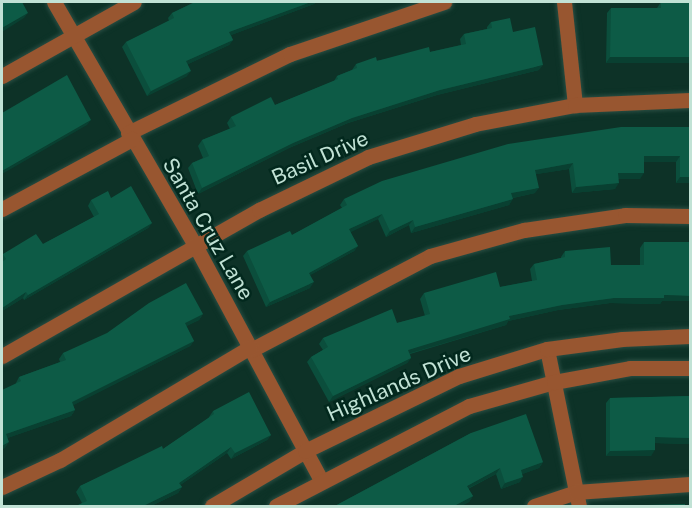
<!DOCTYPE html>
<html>
<head>
<meta charset="utf-8">
<style>
	body { margin:0 }
	#map { position:relative; width:692px; height:508px; overflow:hidden; background:#0d3227; font-family:"Public Sans",sans-serif }
	div>[style] { position:absolute }
	[style*='--x'] { left:calc(var(--x)*1px); top:calc(var(--y)*1px); width:calc(var(--w)*1px); rotate:calc(var(--a)*1deg) }
	.roads { filter:drop-shadow(0 0 2px #2a4e43) drop-shadow(0 0 2px #2a4e43) }
	.minor>* { height:15px; margin:-7.5px; padding:0 7.5px; transform-origin:7.5px; border-radius:7.5px; background:#985630 }
	.wall>* { inset:0; background:#0b4e3c }
	.shaded-wall>* { inset:0; background:#094031 }
	.building>* { inset:0; background:#0d5b46 }
	span { translate:-50% -50%; white-space:nowrap; text-align:center; line-height:1.15; -webkit-text-stroke:5px #02281d; paint-order:stroke }
	.street-label { font-size:21px; color:#c1e2d5 }
	.frame { position:absolute; inset:0; border:3px solid #c1e2d5; pointer-events:none }
</style>
</head>
<body>
<div id="map">
	<div class="roads">
		<div class="minor">
			<div style="--x:54;--y:2;--w:283;--a:59.9"></div>
			<div style="--x:196;--y:247;--w:264;--a:61.8"></div>
			<div style="--x:564;--y:2;--w:104;--a:83.9"></div>
			<div style="--x:2;--y:76;--w:151;--a:-29.3"></div>
			<div style="--x:128;--y:133;--w:180;--a:-26"></div>
			<div style="--x:290;--y:54;--w:163;--a:-18.7"></div>
			<div style="--x:2;--y:209;--w:148;--a:-28.3"></div>
			<div style="--x:547;--y:349;--w:160;--a:78.5"></div>
			<div style="--x:251;--y:350;--w:202;--a:-27.7"></div>
			<div style="--x:430;--y:256;--w:98;--a:-15.5"></div>
			<div style="--x:524;--y:230;--w:102;--a:-8.4"></div>
			<div style="--x:625;--y:215;--w:65;--a:0.9"></div>
			<div style="--x:2;--y:356;--w:296;--a:-29.6"></div>
			<div style="--x:259;--y:210;--w:121;--a:-25.9"></div>
			<div style="--x:368;--y:157;--w:112;--a:-17.1"></div>
			<div style="--x:475;--y:124;--w:102;--a:-10.8"></div>
			<div style="--x:575;--y:105;--w:115;--a:-2.5"></div>
			<div style="--x:2;--y:487;--w:64;--a:-25"></div>
			<div style="--x:60;--y:460;--w:221;--a:-30.7"></div>
			<div style="--x:212;--y:506;--w:108;--a:-30.6"></div>
			<div style="--x:305;--y:451;--w:171;--a:-26"></div>
			<div style="--x:459;--y:376;--w:92;--a:-17.1"></div>
			<div style="--x:547;--y:349;--w:76;--a:-7.6"></div>
			<div style="--x:622;--y:339;--w:68;--a:-2.5"></div>
			<div style="--x:276;--y:506;--w:217;--a:-27.4"></div>
			<div style="--x:469;--y:406;--w:88;--a:-15.8"></div>
			<div style="--x:554;--y:382;--w:77;--a:-10.4"></div>
			<div style="--x:630;--y:368;--w:60;--a:0"></div>
			<div style="--x:534;--y:506;--w:44;--a:-18.4"></div>
			<div style="--x:576;--y:492;--w:114;--a:-4"></div>
		</div>
	</div>
	<div class="wall">
		<div style="clip-path:polygon(195px 2px,316px 2px,314px 4px,231px 35px,233px 40px,229px 45px,188px 64px,187px 76px,147px 96px,122px 47px,126px 42px,169px 21px,168px 18px,172px 13px)"></div>
		<div style="clip-path:polygon(661px 2px,690px 2px,690px 63px,606px 63px,607px 13px,611px 8px,657px 8px)"></div>
		<div style="clip-path:polygon(491px 22px,513px 32px,539px 70px,437px 95px,348px 123px,289px 148px,198px 194px,188px 168px,192px 163px,203px 158px,198px 146px,202px 140px,230px 129px,227px 123px,231px 117px,275px 105px,334px 81px,337px 76px,352px 70px,356px 64px,430px 52px,461px 45px,460px 39px,464px 34px,487px 29px,487px 27px)"></div>
		<div style="clip-path:polygon(690px 127px,690px 183px,676px 183px,676px 162px,644px 162px,640px 179px,618px 179px,615px 189px,572px 193px,569px 169px,536px 174px,535px 193px,513px 198px,509px 205px,411px 233px,409px 225px,386px 237px,378px 219px,350px 232px,358px 246px,354px 251px,310px 275px,310px 288px,266px 307px,243px 256px,247px 251px,292px 235px,342px 208px,340px 205px,344px 199px)"></div>
		<div style="clip-path:polygon(111px 198px,152px 223px,148px 228px,24px 300px,23px 298px,2px 311px,2px 257px,3px 254px,43px 244px,94px 217px,88px 206px,91px 200px)"></div>
		<div style="clip-path:polygon(644px 242px,662px 301px,660px 304px,610px 303px,558px 310px,508px 321px,506px 325px,410px 354px,411px 358px,407px 363px,329px 402px,307px 362px,311px 357px,323px 350px,319px 344px,323px 338px,397px 323px,425px 316px,420px 299px,424px 293px,500px 287px,532px 281px,530px 269px,534px 264px,561px 258px,561px 257px,565px 251px,611px 265px,640px 265px,640px 248px)"></div>
		<div style="clip-path:polygon(203px 314px,199px 320px,186px 326px,194px 341px,190px 346px,73px 405px,75px 410px,71px 416px,7px 438px,5px 448px,16px 383px,19px 377px,60px 362px,59px 359px,63px 353px)"></div>
		<div style="clip-path:polygon(690px 396px,690px 444px,655px 443px,651px 456px,606px 456px,606px 403px,610px 398px)"></div>
		<div style="clip-path:polygon(213px 411px,271px 435px,267px 440px,231px 459px,227px 453px,180px 485px,182px 487px,178px 493px,149px 507px,74px 507px,82px 503px,76px 492px,80px 486px,163px 449px,209px 418px,209px 417px)"></div>
		<div style="clip-path:polygon(471px 433px,543px 462px,539px 468px,522px 474px,520px 482px,501px 489px,496px 474px,468px 489px,473px 496px,469px 502px,459px 507px,333px 507px)"></div>
	</div>
	<div class="shaded-wall">
		<div style="clip-path:polygon(311px 2px,316px 2px,314px 4px,226px 37px,229px 32px)"></div>
		<div style="clip-path:polygon(28px 13px,24px 18px,2px 32px,2px 28px)"></div>
		<div style="clip-path:polygon(233px 40px,229px 45px,182px 67px,186px 61px)"></div>
		<div style="clip-path:polygon(610px 57px,690px 57px,690px 63px,606px 63px)"></div>
		<div style="clip-path:polygon(543px 65px,539px 70px,437px 95px,348px 123px,289px 148px,198px 194px,202px 188px,293px 143px,352px 118px,440px 90px)"></div>
		<div style="clip-path:polygon(191px 71px,187px 76px,147px 96px,151px 91px)"></div>
		<div style="clip-path:polygon(91px 120px,87px 125px,2px 174px,2px 171px)"></div>
		<div style="clip-path:polygon(644px 156px,680px 156px,676px 162px,640px 162px)"></div>
		<div style="clip-path:polygon(573px 163px,569px 169px,531px 175px,535px 170px)"></div>
		<div style="clip-path:polygon(618px 173px,644px 173px,640px 179px,614px 179px)"></div>
		<div style="clip-path:polygon(680px 177px,690px 177px,690px 183px,676px 183px)"></div>
		<div style="clip-path:polygon(619px 183px,615px 189px,572px 193px,576px 187px)"></div>
		<div style="clip-path:polygon(539px 188px,535px 193px,508px 199px,511px 193px)"></div>
		<div style="clip-path:polygon(513px 199px,509px 205px,411px 233px,415px 227px)"></div>
		<div style="clip-path:polygon(382px 214px,378px 219px,345px 235px,349px 229px)"></div>
		<div style="clip-path:polygon(413px 220px,409px 225px,386px 237px,390px 231px)"></div>
		<div style="clip-path:polygon(152px 223px,148px 228px,24px 300px,28px 295px)"></div>
		<div style="clip-path:polygon(358px 246px,354px 251px,305px 278px,309px 273px)"></div>
		<div style="clip-path:polygon(314px 282px,310px 288px,266px 307px,270px 302px)"></div>
		<div style="clip-path:polygon(26px 292px,23px 298px,2px 311px,2px 308px)"></div>
		<div style="clip-path:polygon(664px 295px,690px 296px,690px 301px,662px 301px,660px 304px,610px 303px,558px 310px,508px 321px,506px 325px,404px 355px,408px 350px,509px 316px,562px 305px,614px 298px)"></div>
		<div style="clip-path:polygon(203px 314px,199px 320px,181px 329px,185px 323px)"></div>
		<div style="clip-path:polygon(194px 341px,190px 346px,68px 408px,72px 402px)"></div>
		<div style="clip-path:polygon(411px 358px,407px 363px,329px 402px,333px 396px)"></div>
		<div style="clip-path:polygon(75px 410px,71px 416px,2px 440px,6px 434px)"></div>
		<div style="clip-path:polygon(271px 435px,267px 440px,231px 459px,235px 453px)"></div>
		<div style="clip-path:polygon(655px 437px,690px 438px,690px 444px,651px 443px)"></div>
		<div style="clip-path:polygon(9px 442px,5px 448px,2px 450px,2px 446px)"></div>
		<div style="clip-path:polygon(231px 447px,227px 453px,176px 488px,179px 483px)"></div>
		<div style="clip-path:polygon(655px 450px,651px 456px,606px 456px,610px 451px)"></div>
		<div style="clip-path:polygon(543px 462px,539px 468px,517px 476px,521px 470px)"></div>
		<div style="clip-path:polygon(500px 468px,496px 474px,463px 491px,467px 486px)"></div>
		<div style="clip-path:polygon(523px 477px,520px 482px,501px 489px,505px 483px)"></div>
		<div style="clip-path:polygon(182px 487px,178px 493px,149px 507px,141px 507px)"></div>
		<div style="clip-path:polygon(473px 496px,469px 502px,459px 507px,452px 507px)"></div>
	</div>
	<div class="building">
		<div style="clip-path:polygon(2px 2px,22px 2px,28px 13px,2px 28px)"></div>
		<div style="clip-path:polygon(195px 2px,311px 2px,229px 32px,233px 40px,186px 61px,191px 71px,151px 91px,126px 42px,174px 18px,172px 13px)"></div>
		<div style="clip-path:polygon(661px 2px,690px 2px,690px 57px,610px 57px,611px 8px,661px 8px)"></div>
		<div style="clip-path:polygon(510px 18px,513px 32px,535px 27px,543px 65px,440px 90px,352px 118px,293px 143px,202px 188px,192px 163px,209px 156px,202px 140px,236px 126px,231px 117px,271px 97px,275px 105px,338px 79px,337px 76px,357px 68px,356px 64px,376px 57px,377px 61px,429px 47px,430px 52px,466px 44px,464px 34px,492px 28px,491px 22px)"></div>
		<div style="clip-path:polygon(67px 75px,91px 120px,2px 171px,2px 113px)"></div>
		<div style="clip-path:polygon(621px 127px,690px 127px,690px 177px,680px 177px,680px 156px,644px 156px,644px 173px,618px 173px,619px 183px,576px 187px,573px 163px,535px 170px,539px 188px,511px 193px,513px 199px,415px 227px,413px 220px,390px 231px,382px 214px,349px 229px,358px 246px,309px 273px,314px 282px,270px 302px,247px 251px,290px 231px,292px 235px,347px 205px,344px 199px,382px 181px,508px 144px)"></div>
		<div style="clip-path:polygon(131px 186px,152px 223px,28px 295px,26px 292px,2px 308px,2px 262px,6px 259px,3px 254px,36px 234px,43px 244px,99px 214px,91px 200px,108px 191px,111px 198px)"></div>
		<div style="clip-path:polygon(644px 242px,690px 242px,690px 296px,664px 295px,664px 298px,614px 298px,562px 305px,509px 316px,510px 319px,408px 350px,411px 358px,333px 396px,311px 357px,328px 347px,323px 338px,392px 309px,397px 323px,430px 314px,424px 293px,496px 272px,500px 287px,537px 280px,534px 264px,565px 257px,565px 251px,610px 247px,611px 265px,644px 265px)"></div>
		<div style="clip-path:polygon(186px 283px,203px 314px,185px 323px,194px 341px,72px 402px,75px 410px,6px 434px,9px 442px,2px 446px,2px 390px,21px 381px,19px 377px,66px 360px,63px 353px,107px 333px,149px 303px)"></div>
		<div style="clip-path:polygon(249px 392px,271px 435px,235px 453px,231px 447px,179px 483px,182px 487px,141px 507px,74px 507px,87px 501px,80px 486px,162px 446px,163px 449px,214px 414px,213px 411px)"></div>
		<div style="clip-path:polygon(690px 396px,690px 438px,655px 437px,655px 450px,610px 451px,610px 398px)"></div>
		<div style="clip-path:polygon(526px 414px,543px 462px,521px 470px,523px 477px,505px 483px,500px 468px,467px 486px,473px 496px,452px 507px,333px 507px,471px 433px)"></div>
		<div style="clip-path:polygon(685px 504px,685px 507px,647px 507px,647px 505px)"></div>
	</div>
	<div class="street-label">
		<span style="left:320px;top:158px;rotate:-24deg">Basil Drive</span>
		<span style="left:208px;top:229px;rotate:60deg">Santa Cruz Lane</span>
		<span style="left:399px;top:384px;rotate:-24deg">Highlands Drive</span>
	</div>
	<div class="frame"></div>
</div>
</body>
</html>
